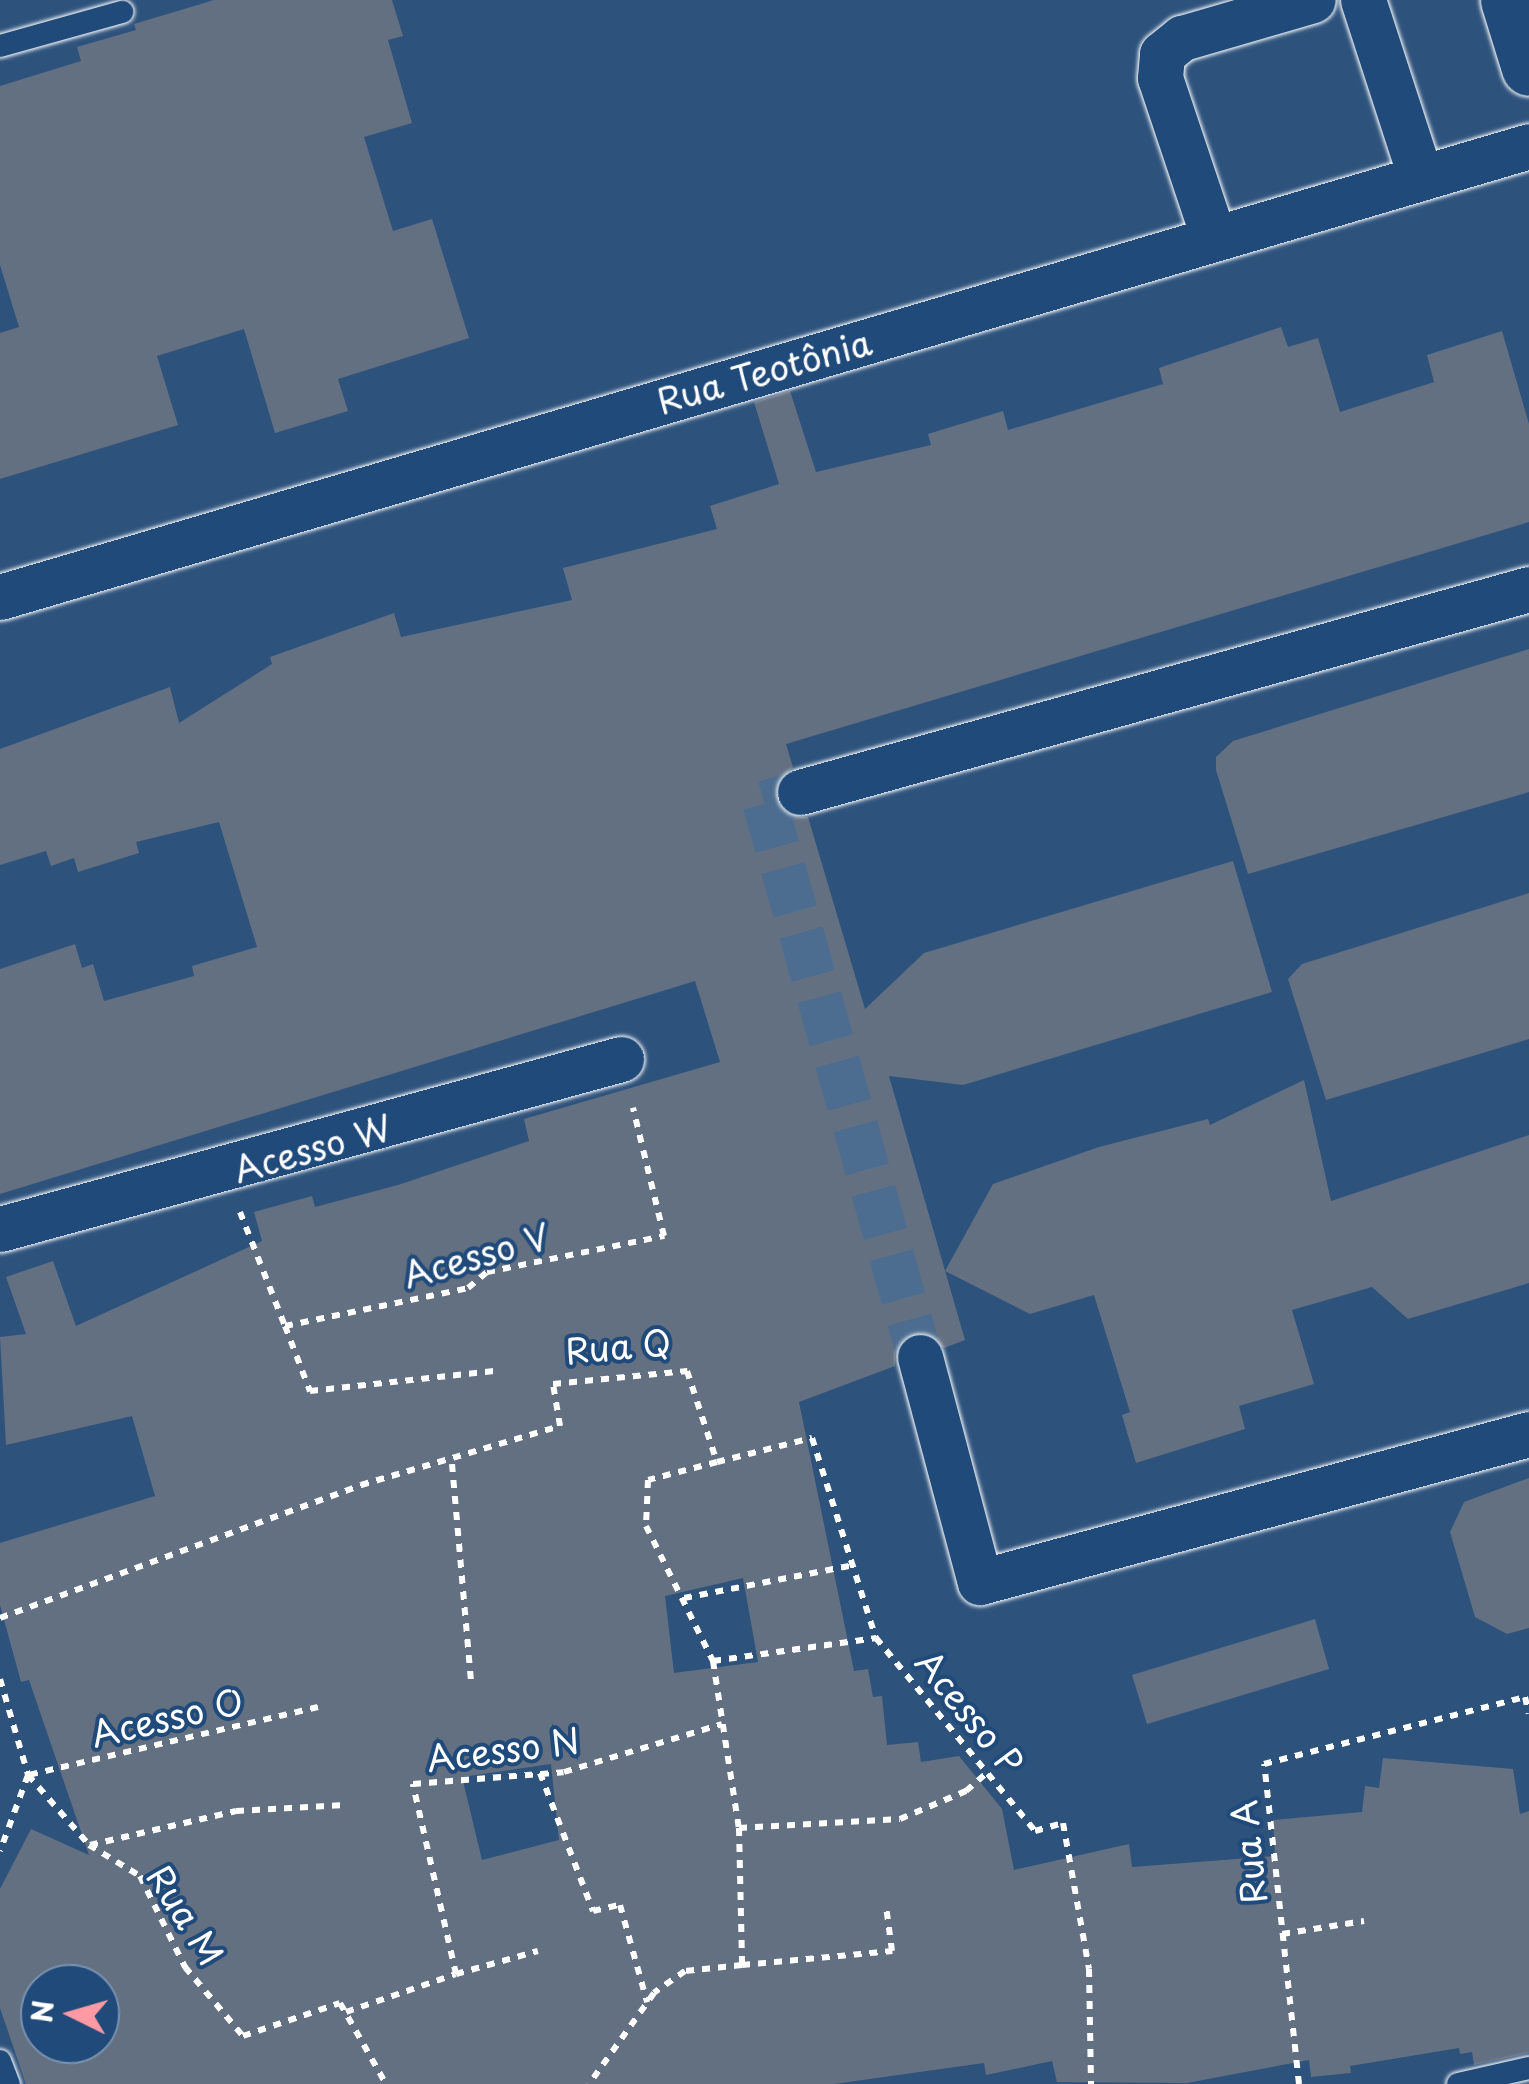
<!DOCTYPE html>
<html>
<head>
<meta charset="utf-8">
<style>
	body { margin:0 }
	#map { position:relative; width:1529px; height:2084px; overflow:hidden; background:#2d527c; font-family:"Playpen Sans",sans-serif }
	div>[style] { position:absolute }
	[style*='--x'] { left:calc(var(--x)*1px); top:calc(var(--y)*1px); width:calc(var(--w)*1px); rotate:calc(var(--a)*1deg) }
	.building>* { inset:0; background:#637082 }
	.street-tunnel>* { height:45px; margin-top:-22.5px; transform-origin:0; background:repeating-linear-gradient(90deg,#4c6c90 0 45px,transparent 0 67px) }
	.path>* { height:6px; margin-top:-3px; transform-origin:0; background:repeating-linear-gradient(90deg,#fff 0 8px,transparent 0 16px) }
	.roads { filter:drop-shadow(0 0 2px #fff) drop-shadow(0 0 2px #fff) }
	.lane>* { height:22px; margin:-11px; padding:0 11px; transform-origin:11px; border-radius:11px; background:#1f4a7a }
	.street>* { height:45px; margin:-22.5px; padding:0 22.5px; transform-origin:22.5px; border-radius:22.5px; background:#1f4a7a }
	.secondary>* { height:55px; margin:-27.5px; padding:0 27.5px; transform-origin:27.5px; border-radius:27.5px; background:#1f4a7a }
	span { translate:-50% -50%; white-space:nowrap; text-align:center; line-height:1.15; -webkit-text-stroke:8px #1f4a7a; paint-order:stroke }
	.street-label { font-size:35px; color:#fff }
	.north { position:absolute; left:20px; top:1964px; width:100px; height:100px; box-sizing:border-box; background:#1f4a7a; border:2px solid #7992af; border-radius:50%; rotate:275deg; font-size:28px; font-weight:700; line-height:40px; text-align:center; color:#fff }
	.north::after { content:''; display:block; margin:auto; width:35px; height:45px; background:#ff9aa2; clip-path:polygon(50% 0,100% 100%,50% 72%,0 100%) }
</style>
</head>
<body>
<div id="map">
	<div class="building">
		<div style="clip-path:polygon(214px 0,392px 0,403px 36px,388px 40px,412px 123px,364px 137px,393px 231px,432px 219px,469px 338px,338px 379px,348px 411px,275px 433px,244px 329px,157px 356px,178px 425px,0 479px,0 333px,19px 327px,0 265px,0 86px,81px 61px,77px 47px,136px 30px,134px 24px)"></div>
		<div style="clip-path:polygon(evenodd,1281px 327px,1288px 347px,1318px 338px,1340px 412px,1434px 382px,1427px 355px,1502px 331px,1529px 424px,1529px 522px,786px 744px,793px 767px,775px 785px,775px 800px,793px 817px,808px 817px,865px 1009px,924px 953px,1233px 861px,1272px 992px,963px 1085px,889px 1076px,965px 1340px,944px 1348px,928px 1332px,912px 1332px,895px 1349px,895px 1366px,799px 1402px,854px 1671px,868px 1669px,873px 1697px,882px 1696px,887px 1745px,918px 1742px,921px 1762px,959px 1756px,1002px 1809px,1014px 1870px,1129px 1844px,1132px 1867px,1275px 1856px,1273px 1820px,1362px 1812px,1365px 1786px,1379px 1788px,1383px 1758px,1513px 1769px,1520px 1814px,1529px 1811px,1529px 2053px,1474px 2065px,1472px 2052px,1460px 2054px,1459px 2048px,1350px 2066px,1351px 2073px,1311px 2077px,1309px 2060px,1187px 2083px,1057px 2082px,1052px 2061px,986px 2075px,984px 2063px,834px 2084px,26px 2084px,0 2008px,0 1889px,31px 1829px,89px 1855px,29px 1680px,21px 1682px,0 1605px,0 1543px,155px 1496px,132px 1416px,6px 1445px,0 1337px,26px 1334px,6px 1277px,53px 1261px,76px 1326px,262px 1241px,254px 1212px,312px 1196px,315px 1207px,398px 1185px,529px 1141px,524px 1119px,720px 1062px,695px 981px,0 1194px,0 969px,75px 944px,82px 968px,93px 964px,104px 1001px,194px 976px,192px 966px,257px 947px,219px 822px,136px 842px,139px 853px,78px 872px,74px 858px,51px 866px,46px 851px,0 865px,0 749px,170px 687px,179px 723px,272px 664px,270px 657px,394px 613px,401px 637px,572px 600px,563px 568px,717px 529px,710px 506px,779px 484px,754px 402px,790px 391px,816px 472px,931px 445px,928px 434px,1003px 411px,1008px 430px,1163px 384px,1159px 368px,1281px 327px,743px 1578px,758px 1662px,674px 1673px,665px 1596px,743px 1578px,1281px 327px,551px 1764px,559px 1840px,482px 1860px,462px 1777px,551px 1764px,1281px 327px,40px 1984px,100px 1984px,100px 2044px,40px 2044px,40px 1984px)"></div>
		<div style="clip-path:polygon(1529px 649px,1529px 792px,1248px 874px,1216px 770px,1216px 757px,1233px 741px)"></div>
		<div style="clip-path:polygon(1529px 893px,1529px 1039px,1326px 1100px,1288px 979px,1302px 964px)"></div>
		<div style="clip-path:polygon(1304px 1080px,1331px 1201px,1529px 1135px,1529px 1283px,1408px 1319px,1372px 1287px,1292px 1310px,1314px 1384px,1239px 1406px,1245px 1429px,1136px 1463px,1122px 1415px,1130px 1412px,1094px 1295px,1030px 1314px,945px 1271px,993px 1184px,1099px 1147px,1208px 1119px,1210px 1125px)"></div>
		<div style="clip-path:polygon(1529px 1478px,1529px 1628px,1507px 1634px,1475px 1617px,1450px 1532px,1464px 1502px)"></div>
		<div style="clip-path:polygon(1315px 1619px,1329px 1669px,1147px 1724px,1132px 1675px)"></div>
	</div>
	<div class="street-tunnel">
		<div style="--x:800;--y:792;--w:37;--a:163"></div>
		<div style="--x:765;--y:803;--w:575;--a:74.37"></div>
	</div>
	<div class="path">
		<div style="--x:240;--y:1212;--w:123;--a:68.5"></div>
		<div style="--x:285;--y:1326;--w:187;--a:-11.7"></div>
		<div style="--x:468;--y:1288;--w:25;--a:-40"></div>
		<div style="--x:487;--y:1272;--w:181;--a:-11.5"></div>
		<div style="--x:664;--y:1236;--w:132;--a:-103.6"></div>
		<div style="--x:285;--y:1326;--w:70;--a:69"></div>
		<div style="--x:310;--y:1391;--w:185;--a:-6.2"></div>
		<div style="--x:717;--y:1462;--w:98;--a:-14.2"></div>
		<div style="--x:812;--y:1438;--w:210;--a:72.3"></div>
		<div style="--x:876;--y:1638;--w:250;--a:50.5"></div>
		<div style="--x:1035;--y:1831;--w:29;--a:-16"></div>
		<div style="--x:1063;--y:1823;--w:148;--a:79.9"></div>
		<div style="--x:1089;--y:1969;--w:115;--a:89"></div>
		<div style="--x:452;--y:1464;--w:217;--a:85"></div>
		<div style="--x:684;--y:1598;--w:172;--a:-11"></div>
		<div style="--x:0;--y:1618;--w:385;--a:-20.2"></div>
		<div style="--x:361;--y:1485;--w:208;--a:-16.5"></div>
		<div style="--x:560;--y:1426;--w:43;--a:-99.5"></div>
		<div style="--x:553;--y:1384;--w:135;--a:-5.5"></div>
		<div style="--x:687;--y:1371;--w:96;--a:71.8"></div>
		<div style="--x:717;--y:1462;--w:71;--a:165.4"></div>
		<div style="--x:648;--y:1480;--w:46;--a:92.5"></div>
		<div style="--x:646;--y:1526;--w:151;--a:63.6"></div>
		<div style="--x:713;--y:1661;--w:169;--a:81.2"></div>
		<div style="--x:739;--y:1828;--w:137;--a:88.7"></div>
		<div style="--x:742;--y:1965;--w:57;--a:174"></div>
		<div style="--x:685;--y:1971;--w:38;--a:145"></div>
		<div style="--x:654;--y:1993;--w:112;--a:125.5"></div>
		<div style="--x:713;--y:1661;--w:165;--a:-8"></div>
		<div style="--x:0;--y:1679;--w:100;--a:73.7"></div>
		<div style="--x:28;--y:1775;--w:81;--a:110.2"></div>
		<div style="--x:318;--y:1707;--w:298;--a:166.8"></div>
		<div style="--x:28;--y:1775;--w:93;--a:48.9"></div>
		<div style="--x:89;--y:1845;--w:60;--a:31.3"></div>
		<div style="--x:140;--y:1876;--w:102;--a:63.7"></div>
		<div style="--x:185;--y:1967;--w:90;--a:50"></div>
		<div style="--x:243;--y:2036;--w:102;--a:-18.8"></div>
		<div style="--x:340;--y:2003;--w:93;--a:60.4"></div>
		<div style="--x:540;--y:1773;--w:148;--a:69"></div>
		<div style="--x:593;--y:1911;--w:28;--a:-13"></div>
		<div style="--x:620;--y:1905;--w:101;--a:74.4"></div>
		<div style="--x:739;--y:1828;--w:161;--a:-3.2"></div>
		<div style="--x:900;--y:1819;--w:72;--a:-23"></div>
		<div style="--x:966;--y:1791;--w:28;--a:-41"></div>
		<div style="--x:90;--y:1845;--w:150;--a:-13.1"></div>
		<div style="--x:236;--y:1811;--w:109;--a:-3.2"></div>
		<div style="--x:1282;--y:1934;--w:83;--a:-9"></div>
		<div style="--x:742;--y:1965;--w:151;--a:-5.3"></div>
		<div style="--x:892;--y:1951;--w:45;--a:-97.6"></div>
		<div style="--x:456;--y:1974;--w:85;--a:-15.7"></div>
		<div style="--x:346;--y:2012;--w:116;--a:-19.1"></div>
		<div style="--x:456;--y:1974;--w:195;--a:-102.8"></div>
		<div style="--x:413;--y:1784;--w:151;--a:-4.5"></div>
		<div style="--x:564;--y:1772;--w:165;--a:-16.9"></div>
		<div style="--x:1299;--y:2084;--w:322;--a:-96.2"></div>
		<div style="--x:1264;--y:1764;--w:269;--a:-14.4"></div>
		<div style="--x:1525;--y:1697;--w:17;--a:77"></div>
	</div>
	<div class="roads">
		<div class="lane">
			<div style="--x:0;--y:46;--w:127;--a:-15.6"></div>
			<div style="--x:0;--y:2061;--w:25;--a:69"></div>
			<div style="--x:1458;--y:2084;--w:73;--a:-12.7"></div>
		</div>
		<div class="street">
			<div style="--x:1363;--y:0;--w:187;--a:72"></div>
			<div style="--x:1214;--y:239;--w:170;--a:-108.5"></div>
			<div style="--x:1160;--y:78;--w:24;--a:-85"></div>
			<div style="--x:1162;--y:54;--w:26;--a:-39"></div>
			<div style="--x:1182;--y:38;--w:136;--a:-16.2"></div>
			<div style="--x:0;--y:597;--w:1594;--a:-16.43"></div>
			<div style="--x:800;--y:792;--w:757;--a:-15.56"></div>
			<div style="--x:0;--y:1229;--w:644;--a:-15.31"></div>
			<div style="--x:920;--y:1357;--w:233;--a:75.1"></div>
			<div style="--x:980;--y:1582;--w:569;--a:-15.09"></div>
		</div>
		<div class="secondary">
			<div style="--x:1508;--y:0;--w:71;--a:72.8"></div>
		</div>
	</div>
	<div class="street-label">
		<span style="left:764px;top:371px;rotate:-16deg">Rua Teotônia</span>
		<span style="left:312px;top:1148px;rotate:-16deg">Acesso W</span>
		<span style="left:476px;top:1255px;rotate:-16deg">Acesso V</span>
		<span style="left:618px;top:1346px;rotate:-5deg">Rua Q</span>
		<span style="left:970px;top:1712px;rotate:51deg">Acesso P</span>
		<span style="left:167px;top:1717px;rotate:-13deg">Acesso O</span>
		<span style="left:503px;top:1749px;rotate:-7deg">Acesso N</span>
		<span style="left:1248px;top:1852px;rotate:-96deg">Rua A</span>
		<span style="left:186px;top:1915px;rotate:58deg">Rua M</span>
	</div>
	<div class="north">N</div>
</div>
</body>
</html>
